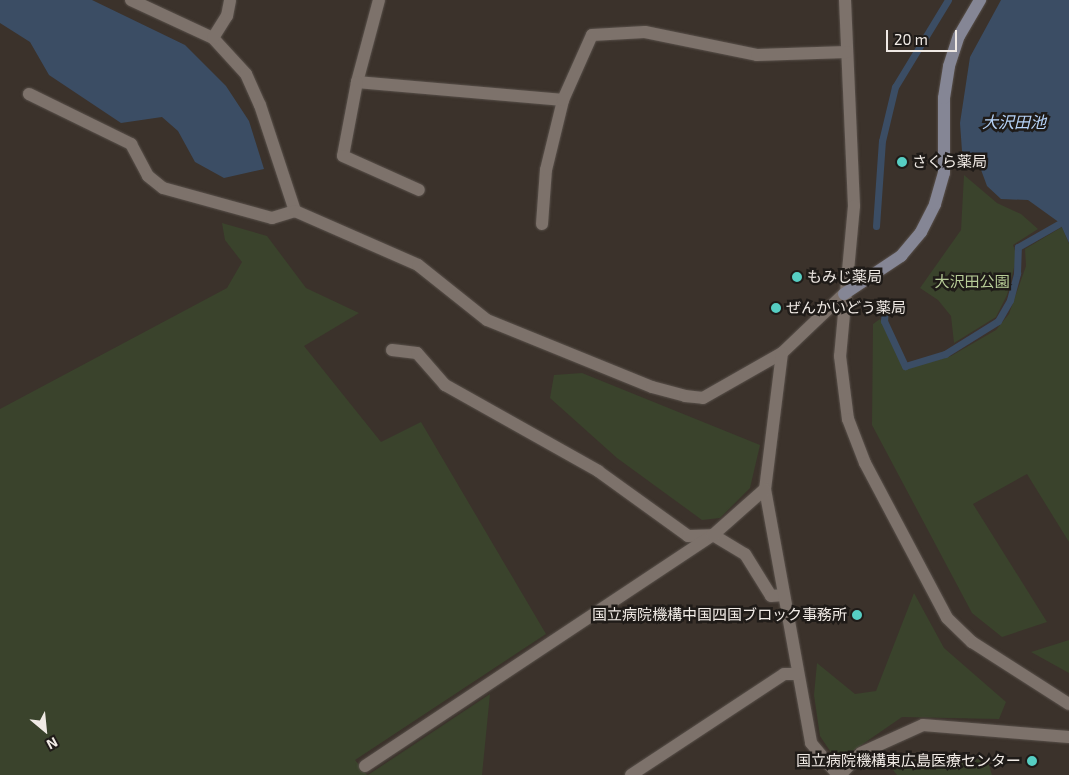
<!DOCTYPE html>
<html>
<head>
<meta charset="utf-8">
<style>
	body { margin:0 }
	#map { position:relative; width:1069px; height:775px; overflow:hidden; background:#3b322b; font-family:"Exo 2","Noto Sans JP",sans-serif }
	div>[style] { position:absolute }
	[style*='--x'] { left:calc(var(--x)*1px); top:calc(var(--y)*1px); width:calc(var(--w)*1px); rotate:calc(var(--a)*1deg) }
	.green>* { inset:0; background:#3a432c }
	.water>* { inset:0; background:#3b4d64 }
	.stream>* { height:7px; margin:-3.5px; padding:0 3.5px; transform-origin:3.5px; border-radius:3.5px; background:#3b4d64 }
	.roads { filter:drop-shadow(0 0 1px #58504a) drop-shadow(0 0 1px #58504a) }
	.street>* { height:12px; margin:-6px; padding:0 6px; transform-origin:6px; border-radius:6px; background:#7d726b }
	.secondary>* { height:12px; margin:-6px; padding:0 6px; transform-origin:6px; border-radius:6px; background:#858695 }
	.dots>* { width:14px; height:14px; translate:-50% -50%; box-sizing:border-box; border:2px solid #1f1b18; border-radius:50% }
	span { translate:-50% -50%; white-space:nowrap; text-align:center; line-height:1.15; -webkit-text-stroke:5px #1f1b18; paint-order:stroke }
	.poi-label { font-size:15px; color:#f0eae5 }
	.left { translate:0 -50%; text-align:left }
	.right { translate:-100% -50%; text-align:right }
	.park-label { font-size:15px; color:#b7cc97 }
	.water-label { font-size:16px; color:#b6d3f8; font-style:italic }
	.north { position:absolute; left:20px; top:705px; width:50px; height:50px; -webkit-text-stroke:4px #1f1b18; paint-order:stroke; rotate:152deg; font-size:14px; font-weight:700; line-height:20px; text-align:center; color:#f0eae5 }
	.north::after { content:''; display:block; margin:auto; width:18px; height:22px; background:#f0eae5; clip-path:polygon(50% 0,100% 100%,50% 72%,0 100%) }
	.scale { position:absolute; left:886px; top:30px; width:71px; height:22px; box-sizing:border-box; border:2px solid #f0eae5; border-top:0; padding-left:6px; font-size:15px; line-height:18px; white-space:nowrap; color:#f0eae5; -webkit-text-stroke:4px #1f1b18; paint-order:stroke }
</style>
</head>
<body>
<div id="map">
	<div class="green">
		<div style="clip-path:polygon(964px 175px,997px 203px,1021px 214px,1038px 229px,1013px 245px,1017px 256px,1007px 295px,996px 317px,954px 343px,951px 316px,938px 300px,920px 288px,961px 230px)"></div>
		<div style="clip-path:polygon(222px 223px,267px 236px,306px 288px,359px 313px,304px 346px,381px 442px,421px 422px,546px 634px,355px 760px,367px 775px,0 775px,0 409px,227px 288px,242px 262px,225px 240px)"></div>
		<div style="clip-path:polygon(1062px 227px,1069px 244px,1069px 542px,1027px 474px,973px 504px,1047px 622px,1002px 637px,972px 613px,872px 425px,873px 324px,880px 319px,906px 369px,951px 356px,996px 330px,1009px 314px,1026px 266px,1025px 249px)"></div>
		<div style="clip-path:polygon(582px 373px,760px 445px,750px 488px,720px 518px,702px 520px,617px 458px,550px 398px,554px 375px)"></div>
		<div style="clip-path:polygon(914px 593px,944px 648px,1006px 702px,999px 719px,902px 717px,844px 757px,834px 757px,820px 736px,814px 695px,817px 663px,855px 694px,876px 691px)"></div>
		<div style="clip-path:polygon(1069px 640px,1069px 673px,1031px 652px)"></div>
		<div style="clip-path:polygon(490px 694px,482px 775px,368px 775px)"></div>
		<div style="clip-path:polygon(987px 759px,992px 775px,897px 775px,886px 761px)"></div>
	</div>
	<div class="water">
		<div style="clip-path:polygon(0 0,92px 0,185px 45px,226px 86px,249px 121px,264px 169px,224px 178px,195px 162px,178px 131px,162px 117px,121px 123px,49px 75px,30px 42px,0 23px)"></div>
		<div style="clip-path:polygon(1001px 0,1069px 0,1069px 243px,1060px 223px,1028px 200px,1001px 199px,987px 186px,980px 167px,962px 151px,960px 123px,970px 57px)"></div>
	</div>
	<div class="stream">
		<div style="--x:876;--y:226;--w:85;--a:-86"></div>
		<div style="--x:882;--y:141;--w:56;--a:-76.5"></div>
		<div style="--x:895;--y:87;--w:102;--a:-58.7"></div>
		<div style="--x:885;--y:304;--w:17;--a:93"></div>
		<div style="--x:884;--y:321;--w:50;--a:65"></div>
		<div style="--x:905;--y:366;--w:42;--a:-16.7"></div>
		<div style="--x:945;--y:354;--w:62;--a:-31.9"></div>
		<div style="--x:998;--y:321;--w:24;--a:-60"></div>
		<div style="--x:1010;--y:300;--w:28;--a:-75"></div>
		<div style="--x:1017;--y:273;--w:26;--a:-88"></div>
		<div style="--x:1018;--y:247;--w:48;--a:-29.7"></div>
	</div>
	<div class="roads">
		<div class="street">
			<div style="--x:131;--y:0;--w:90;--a:24.9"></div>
			<div style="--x:213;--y:38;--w:49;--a:47.5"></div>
			<div style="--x:246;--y:74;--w:34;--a:66"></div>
			<div style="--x:260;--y:105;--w:112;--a:71.7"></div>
			<div style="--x:379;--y:0;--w:85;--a:105"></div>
			<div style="--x:357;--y:82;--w:207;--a:5"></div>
			<div style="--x:845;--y:0;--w:206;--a:87.5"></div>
			<div style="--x:854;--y:206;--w:151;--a:95.3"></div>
			<div style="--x:840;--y:356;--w:64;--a:82.8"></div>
			<div style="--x:848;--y:419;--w:47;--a:68.9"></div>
			<div style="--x:865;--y:463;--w:175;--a:62.1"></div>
			<div style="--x:947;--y:618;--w:35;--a:44"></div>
			<div style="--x:972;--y:642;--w:115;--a:32.6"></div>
			<div style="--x:213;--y:38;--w:26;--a:-58"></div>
			<div style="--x:227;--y:16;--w:16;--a:-79"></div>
			<div style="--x:357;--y:82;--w:75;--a:100.7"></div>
			<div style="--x:343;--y:156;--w:83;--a:24.1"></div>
			<div style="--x:29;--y:94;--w:114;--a:26.1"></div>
			<div style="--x:131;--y:144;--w:36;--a:62"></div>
			<div style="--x:148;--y:176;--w:19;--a:39"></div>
			<div style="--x:163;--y:188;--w:113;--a:15.4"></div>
			<div style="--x:272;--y:218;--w:24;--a:-17"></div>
			<div style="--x:295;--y:211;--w:134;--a:23.7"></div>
			<div style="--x:418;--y:265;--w:88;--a:38.6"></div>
			<div style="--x:487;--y:320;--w:178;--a:22.1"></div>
			<div style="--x:652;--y:387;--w:34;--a:15"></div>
			<div style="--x:685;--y:396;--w:18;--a:6"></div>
			<div style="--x:703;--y:398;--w:91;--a:-29.7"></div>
			<div style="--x:782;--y:353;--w:86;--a:-43.6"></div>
			<div style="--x:542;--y:224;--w:54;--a:-85.8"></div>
			<div style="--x:546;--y:170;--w:72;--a:-76.3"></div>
			<div style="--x:563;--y:100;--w:71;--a:-66"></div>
			<div style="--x:592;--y:35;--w:53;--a:-3.2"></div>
			<div style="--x:645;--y:32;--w:114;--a:11.6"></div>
			<div style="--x:757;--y:55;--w:90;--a:-1.9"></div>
			<div style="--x:392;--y:350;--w:25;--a:7"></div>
			<div style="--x:417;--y:353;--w:43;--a:48.8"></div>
			<div style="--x:445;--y:385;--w:176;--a:29.3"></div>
			<div style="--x:598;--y:471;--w:111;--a:35.8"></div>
			<div style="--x:688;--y:536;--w:25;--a:-2"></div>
			<div style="--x:713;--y:535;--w:37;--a:31"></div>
			<div style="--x:745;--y:554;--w:49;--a:58.2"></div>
			<div style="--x:771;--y:596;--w:13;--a:-4"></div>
			<div style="--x:782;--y:353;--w:137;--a:97.1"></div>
			<div style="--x:765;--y:489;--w:258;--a:79.7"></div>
			<div style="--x:811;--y:743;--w:42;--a:49.8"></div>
			<div style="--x:365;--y:766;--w:418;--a:-33.6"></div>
			<div style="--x:713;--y:535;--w:69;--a:-41.5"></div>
			<div style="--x:631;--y:775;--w:183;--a:-33.4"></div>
			<div style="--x:784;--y:674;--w:14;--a:0"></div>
			<div style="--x:840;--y:775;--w:30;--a:-46"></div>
			<div style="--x:861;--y:753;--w:68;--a:-24.3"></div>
			<div style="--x:923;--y:725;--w:146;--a:4.7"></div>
		</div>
		<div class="secondary">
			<div style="--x:844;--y:294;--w:69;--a:-33.7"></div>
			<div style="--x:901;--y:256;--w:31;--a:-50"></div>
			<div style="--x:921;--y:232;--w:31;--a:-63"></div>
			<div style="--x:935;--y:204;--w:32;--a:-74"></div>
			<div style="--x:944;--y:173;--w:75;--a:-90"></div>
			<div style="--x:944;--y:98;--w:32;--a:-81"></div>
			<div style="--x:949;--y:66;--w:32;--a:-72"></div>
			<div style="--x:959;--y:36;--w:42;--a:-59.7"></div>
		</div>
	</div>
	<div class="dots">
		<div style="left:902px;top:162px;background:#56cec3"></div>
		<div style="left:797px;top:277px;background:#56cec3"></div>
		<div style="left:776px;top:308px;background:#56cec3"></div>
		<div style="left:857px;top:615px;background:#56cec3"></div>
		<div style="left:1032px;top:761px;background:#56cec3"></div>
	</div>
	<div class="poi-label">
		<span class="left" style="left:912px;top:162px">さくら薬局</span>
		<span class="left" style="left:807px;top:277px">もみじ薬局</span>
		<span class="left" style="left:786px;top:308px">ぜんかいどう薬局</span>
		<span class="right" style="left:847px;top:615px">国立病院機構中国四国ブロック事務所</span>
		<span class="right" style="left:1021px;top:761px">国立病院機構東広島医療センター</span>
	</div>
	<div class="park-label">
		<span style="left:972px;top:282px">大沢田公園</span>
	</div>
	<div class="water-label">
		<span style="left:1014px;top:122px">大沢田池</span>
	</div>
	<div class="north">N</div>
	<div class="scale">20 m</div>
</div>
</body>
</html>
